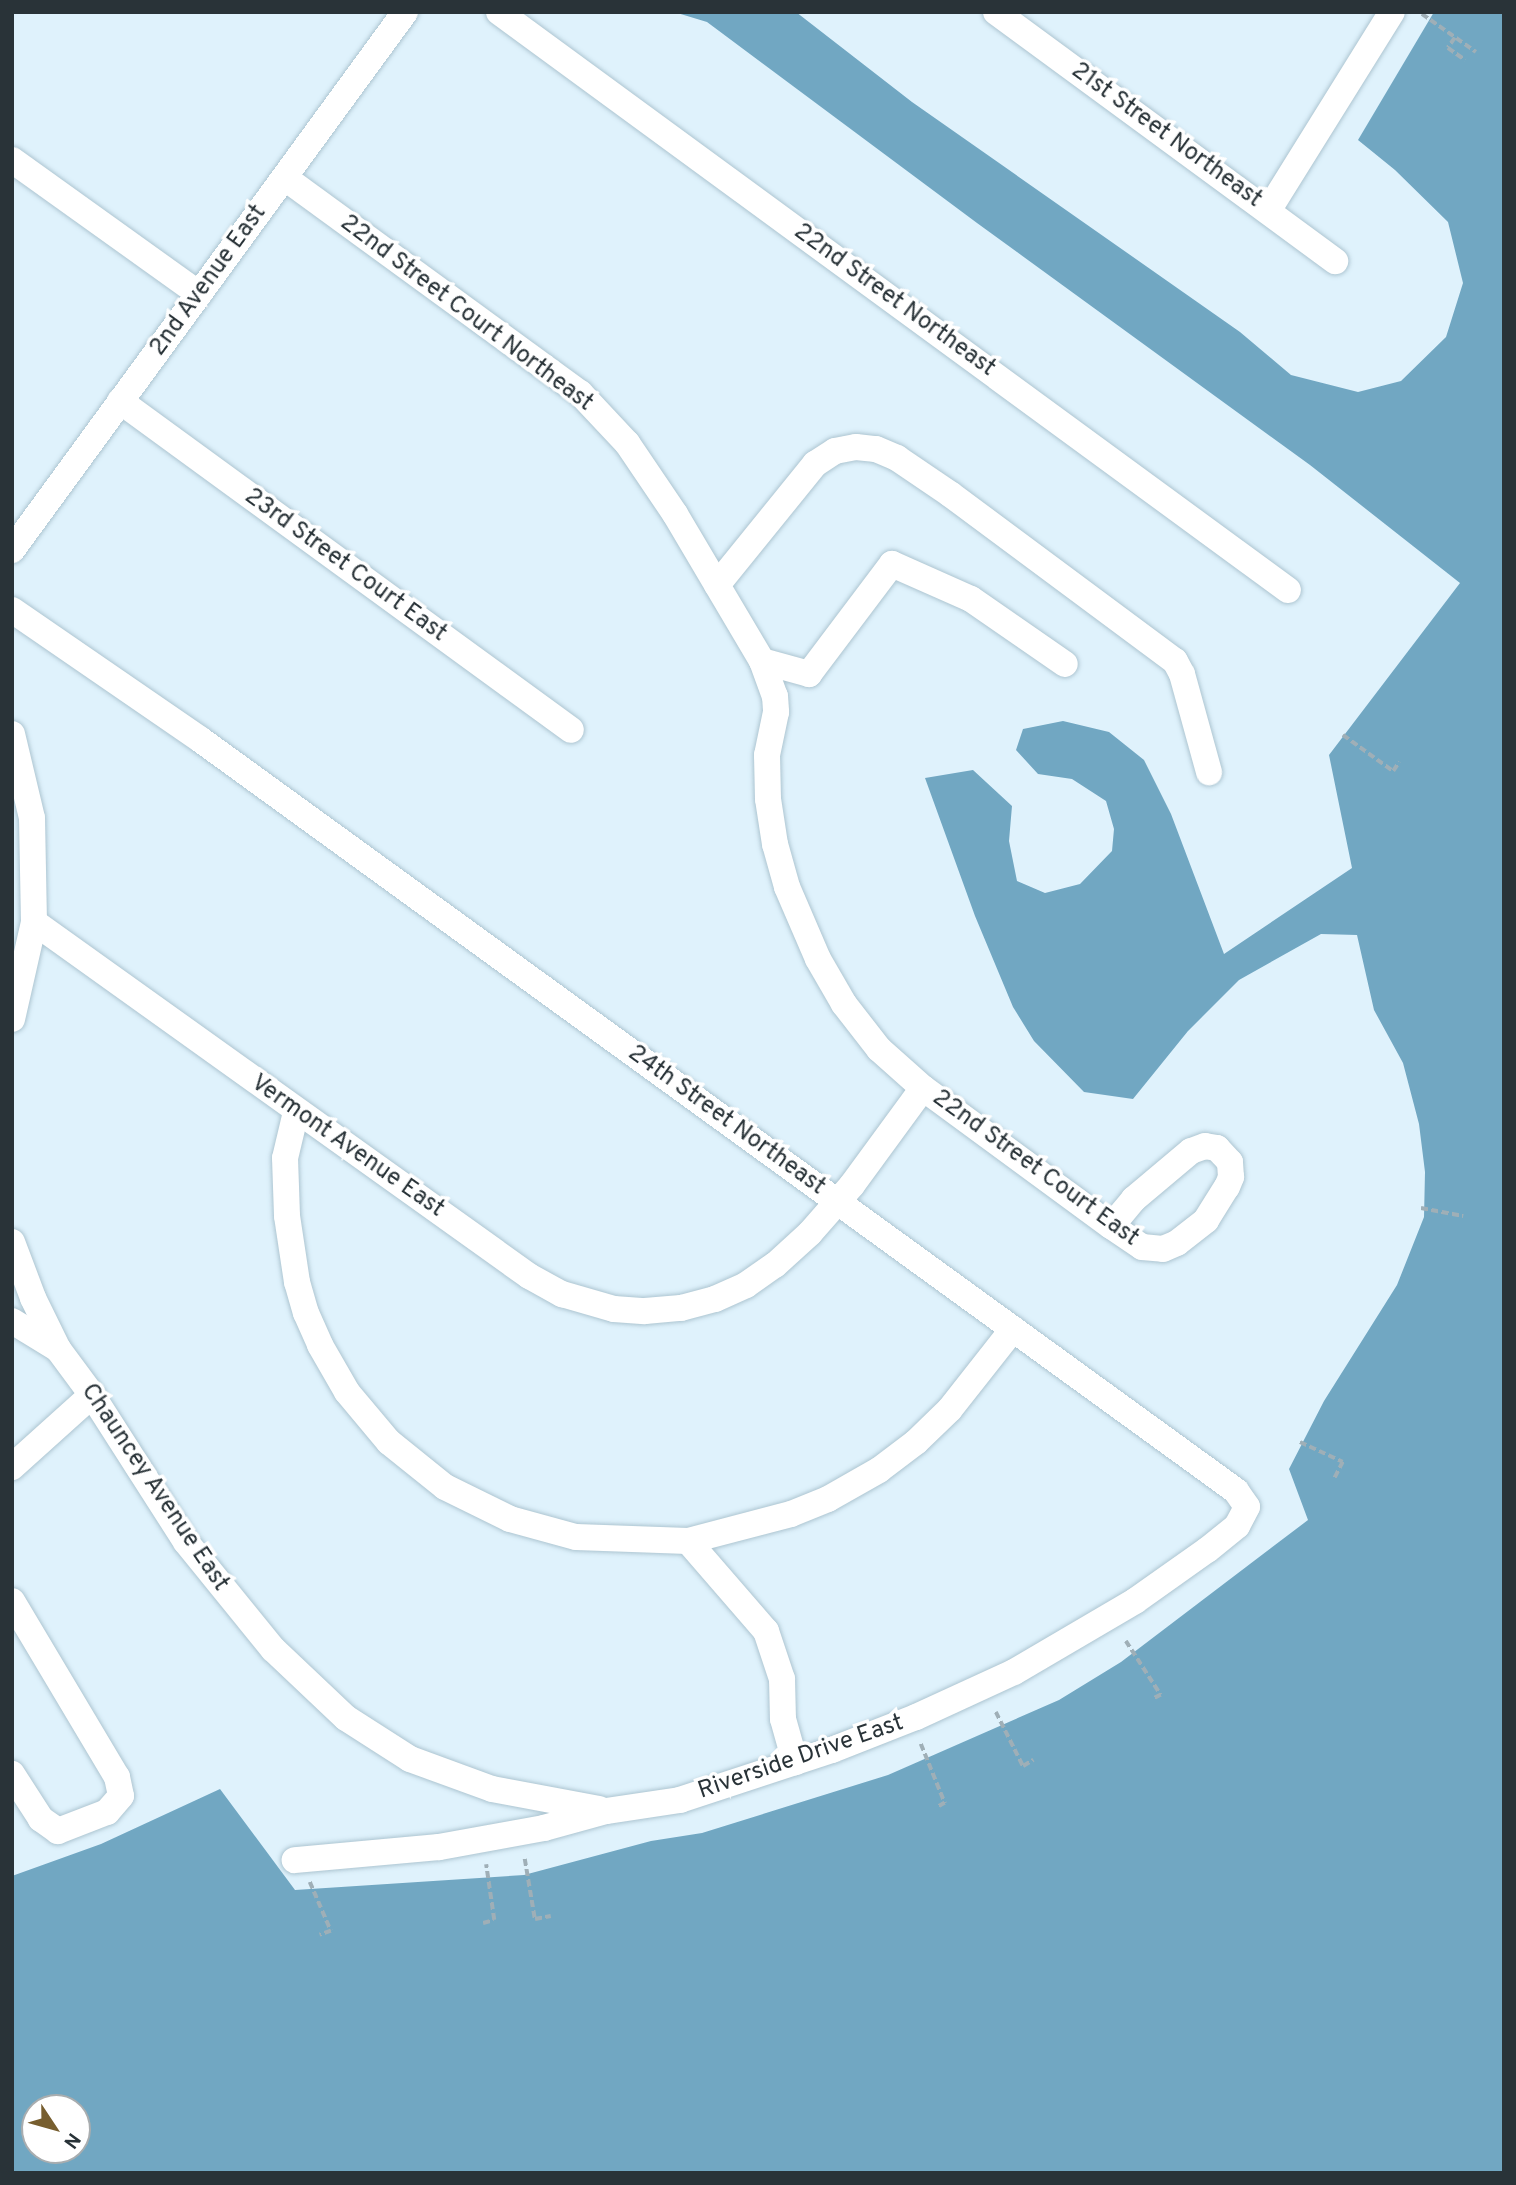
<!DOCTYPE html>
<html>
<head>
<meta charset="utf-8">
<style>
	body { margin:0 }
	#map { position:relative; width:1516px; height:2185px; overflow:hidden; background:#dff2fc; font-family:Overpass,sans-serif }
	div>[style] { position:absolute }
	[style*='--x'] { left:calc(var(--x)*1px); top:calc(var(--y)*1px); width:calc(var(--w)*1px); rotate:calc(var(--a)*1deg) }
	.water>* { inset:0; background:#71a7c2 }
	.path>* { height:3.5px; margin-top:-1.75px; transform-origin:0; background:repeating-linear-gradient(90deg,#9fafb7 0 7px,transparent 0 10.5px) }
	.roads { filter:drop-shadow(0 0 2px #adc5d1) drop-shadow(0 0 2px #adc5d1) }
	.minor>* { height:26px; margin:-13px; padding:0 13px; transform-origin:13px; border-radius:13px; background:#fff }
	span { translate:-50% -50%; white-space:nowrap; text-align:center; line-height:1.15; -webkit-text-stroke:7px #fff; paint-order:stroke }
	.street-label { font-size:24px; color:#293338 }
	.frame { position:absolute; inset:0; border:14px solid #293338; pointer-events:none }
	.north { position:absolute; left:21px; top:2094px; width:70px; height:70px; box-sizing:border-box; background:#fff; border:2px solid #a9adaf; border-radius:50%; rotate:126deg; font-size:19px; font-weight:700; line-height:28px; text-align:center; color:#293338 }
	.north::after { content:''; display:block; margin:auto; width:24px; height:32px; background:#775e2f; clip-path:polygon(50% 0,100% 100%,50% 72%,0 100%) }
</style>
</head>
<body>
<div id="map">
	<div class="water">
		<div style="clip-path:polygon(evenodd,674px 12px,796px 12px,912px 102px,1240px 332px,1291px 375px,1358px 392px,1401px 381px,1446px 337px,1463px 283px,1448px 222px,1395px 170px,1358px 140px,1434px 12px,1504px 12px,1504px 2173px,12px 2173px,12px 1876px,101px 1844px,220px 1789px,295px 1890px,524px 1875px,651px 1841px,702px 1833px,888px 1775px,1059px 1700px,1121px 1662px,1308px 1520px,1289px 1469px,1324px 1401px,1397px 1285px,1424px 1217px,1425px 1172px,1419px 1124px,1403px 1063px,1374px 1010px,1357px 935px,1321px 934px,1239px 980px,1188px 1031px,1133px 1099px,1084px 1092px,1034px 1041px,1013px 1007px,975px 916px,925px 778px,973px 770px,1012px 806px,1009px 841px,1017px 881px,1045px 893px,1080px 884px,1112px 851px,1114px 829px,1106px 801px,1072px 779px,1038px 774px,1016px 750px,1023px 729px,1063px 721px,1109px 732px,1144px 760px,1171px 814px,1224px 954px,1352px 868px,1329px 755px,1460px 583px,1310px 465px,977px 223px,707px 22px,674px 12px,35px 2108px,77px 2108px,77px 2150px,35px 2150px,35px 2108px)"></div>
	</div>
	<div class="path">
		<div style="--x:1422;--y:14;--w:66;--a:35.1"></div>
		<div style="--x:1455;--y:38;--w:12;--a:125"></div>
		<div style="--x:1448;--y:48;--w:21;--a:35"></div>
		<div style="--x:1343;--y:735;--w:62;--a:35.8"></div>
		<div style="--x:1393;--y:771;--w:11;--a:-56"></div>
		<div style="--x:1421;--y:1208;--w:43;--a:10.8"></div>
		<div style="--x:1300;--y:1442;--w:47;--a:24.9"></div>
		<div style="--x:1343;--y:1462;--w:18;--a:117"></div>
		<div style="--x:1126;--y:1641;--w:64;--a:57.1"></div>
		<div style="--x:1161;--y:1695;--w:9;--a:153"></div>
		<div style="--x:996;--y:1712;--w:60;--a:63.4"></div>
		<div style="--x:1023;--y:1766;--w:12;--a:-31"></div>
		<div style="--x:921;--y:1744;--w:64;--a:67.9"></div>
		<div style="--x:945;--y:1803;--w:8;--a:150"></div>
		<div style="--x:525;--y:1859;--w:61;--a:80.5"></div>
		<div style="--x:535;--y:1919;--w:16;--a:-11"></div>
		<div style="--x:310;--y:1882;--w:53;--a:66.8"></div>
		<div style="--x:331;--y:1931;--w:12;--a:160"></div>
		<div style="--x:483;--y:1923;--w:11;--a:-15"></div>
		<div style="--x:494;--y:1920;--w:56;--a:-98.3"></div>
	</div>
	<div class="roads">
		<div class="minor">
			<div style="--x:499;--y:12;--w:978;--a:36.23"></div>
			<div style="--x:996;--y:12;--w:421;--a:36.3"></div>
			<div style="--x:12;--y:160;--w:230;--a:35.6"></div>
			<div style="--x:285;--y:178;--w:365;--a:36.1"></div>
			<div style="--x:580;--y:393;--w:69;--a:46.8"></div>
			<div style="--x:627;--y:443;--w:86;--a:55.9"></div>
			<div style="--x:675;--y:514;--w:171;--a:59.4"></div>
			<div style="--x:762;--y:661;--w:37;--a:70"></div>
			<div style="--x:775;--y:696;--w:16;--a:86"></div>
			<div style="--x:776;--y:712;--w:44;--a:101.8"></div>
			<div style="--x:767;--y:755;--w:44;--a:88.7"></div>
			<div style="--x:768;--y:799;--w:46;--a:81.2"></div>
			<div style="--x:775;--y:844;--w:45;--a:74.4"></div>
			<div style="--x:787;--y:887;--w:78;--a:66.7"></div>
			<div style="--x:818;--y:959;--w:52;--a:60"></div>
			<div style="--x:844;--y:1004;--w:57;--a:52.1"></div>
			<div style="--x:879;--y:1049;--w:59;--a:41.6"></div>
			<div style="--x:923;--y:1088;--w:233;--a:36.3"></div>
			<div style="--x:1111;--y:1226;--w:37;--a:34"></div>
			<div style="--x:1142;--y:1247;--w:21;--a:5"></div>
			<div style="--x:1163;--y:1249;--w:15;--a:-23"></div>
			<div style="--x:1177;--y:1243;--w:37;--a:-38"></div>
			<div style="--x:1206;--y:1220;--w:39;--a:-58"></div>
			<div style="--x:1227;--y:1187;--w:11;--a:-68"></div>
			<div style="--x:1231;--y:1177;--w:15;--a:-94"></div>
			<div style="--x:1230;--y:1162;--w:19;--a:-133"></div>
			<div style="--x:1217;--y:1148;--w:12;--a:-171"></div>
			<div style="--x:1205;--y:1146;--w:15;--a:160"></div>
			<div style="--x:1191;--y:1151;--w:75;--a:139.9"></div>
			<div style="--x:1134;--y:1199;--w:35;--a:130"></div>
			<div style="--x:1268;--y:211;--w:234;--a:-58.1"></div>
			<div style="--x:120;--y:401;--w:558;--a:36.11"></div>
			<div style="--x:12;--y:550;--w:666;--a:-53.85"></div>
			<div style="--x:717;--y:585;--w:156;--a:-51"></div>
			<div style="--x:815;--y:464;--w:24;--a:-33"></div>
			<div style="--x:835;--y:451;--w:21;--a:-11"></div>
			<div style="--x:856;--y:447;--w:20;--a:6"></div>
			<div style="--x:876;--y:449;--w:23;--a:23"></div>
			<div style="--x:897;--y:458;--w:64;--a:34.2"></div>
			<div style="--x:950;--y:494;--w:280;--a:36.6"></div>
			<div style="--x:1175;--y:661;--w:15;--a:62"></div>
			<div style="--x:1182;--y:674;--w:102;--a:74.6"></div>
			<div style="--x:12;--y:610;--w:229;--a:34.5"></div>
			<div style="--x:201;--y:740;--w:1279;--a:35.96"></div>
			<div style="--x:1236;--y:1491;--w:19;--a:55"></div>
			<div style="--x:1247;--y:1507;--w:21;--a:118"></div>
			<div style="--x:1237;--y:1526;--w:38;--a:141"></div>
			<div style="--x:1207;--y:1550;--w:88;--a:144.7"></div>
			<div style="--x:1135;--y:1601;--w:140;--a:149.6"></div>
			<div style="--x:1014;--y:1672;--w:108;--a:155.3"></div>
			<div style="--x:916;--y:1717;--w:90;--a:158.6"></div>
			<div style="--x:832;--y:1750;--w:160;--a:161.8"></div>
			<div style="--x:680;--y:1800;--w:75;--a:171.5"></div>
			<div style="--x:606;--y:1811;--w:64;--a:164.7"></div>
			<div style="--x:544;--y:1828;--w:107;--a:169.7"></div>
			<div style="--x:439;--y:1847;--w:145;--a:174.8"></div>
			<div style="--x:762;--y:661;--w:49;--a:15.5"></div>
			<div style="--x:809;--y:674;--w:138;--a:-53"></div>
			<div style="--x:892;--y:564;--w:86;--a:23.9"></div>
			<div style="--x:971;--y:599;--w:114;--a:34.7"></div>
			<div style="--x:12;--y:734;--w:86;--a:76.6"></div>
			<div style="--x:32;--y:818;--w:104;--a:88.9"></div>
			<div style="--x:34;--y:922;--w:609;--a:35.57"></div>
			<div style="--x:529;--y:1276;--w:38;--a:29"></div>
			<div style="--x:562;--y:1294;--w:54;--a:16.1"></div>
			<div style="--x:614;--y:1309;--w:31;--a:4"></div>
			<div style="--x:645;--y:1311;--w:36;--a:-5"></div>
			<div style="--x:681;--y:1308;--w:35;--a:-15"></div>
			<div style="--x:715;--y:1299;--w:34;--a:-24"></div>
			<div style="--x:746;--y:1285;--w:35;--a:-35"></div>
			<div style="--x:775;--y:1265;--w:47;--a:-42.4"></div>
			<div style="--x:810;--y:1233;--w:64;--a:-48.8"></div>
			<div style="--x:852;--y:1185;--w:120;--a:-53.8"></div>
			<div style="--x:12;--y:1019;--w:99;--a:-77.2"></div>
			<div style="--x:296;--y:1112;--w:47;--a:103.4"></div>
			<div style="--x:285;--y:1158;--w:58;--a:88"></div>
			<div style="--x:287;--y:1216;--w:67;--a:81.4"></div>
			<div style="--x:297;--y:1282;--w:32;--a:74"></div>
			<div style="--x:306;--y:1313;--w:35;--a:66"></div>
			<div style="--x:320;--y:1345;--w:54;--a:60.1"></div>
			<div style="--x:347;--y:1392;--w:65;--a:50"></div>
			<div style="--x:389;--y:1442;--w:72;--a:38.8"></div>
			<div style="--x:445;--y:1487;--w:72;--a:26.2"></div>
			<div style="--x:510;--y:1519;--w:68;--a:15.3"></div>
			<div style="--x:576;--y:1537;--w:112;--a:2"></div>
			<div style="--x:688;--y:1541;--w:106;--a:-14.7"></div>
			<div style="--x:791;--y:1514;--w:40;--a:-22"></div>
			<div style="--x:828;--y:1499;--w:59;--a:-29.6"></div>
			<div style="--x:879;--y:1470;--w:46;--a:-37.1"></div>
			<div style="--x:916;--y:1442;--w:47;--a:-44.1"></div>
			<div style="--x:950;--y:1409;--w:102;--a:-51.8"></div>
			<div style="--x:12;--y:1242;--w:60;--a:69.4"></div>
			<div style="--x:33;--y:1298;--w:57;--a:63.9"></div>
			<div style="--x:58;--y:1349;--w:57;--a:53.5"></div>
			<div style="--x:92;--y:1395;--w:174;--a:57.4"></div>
			<div style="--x:186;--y:1542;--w:138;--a:50.9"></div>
			<div style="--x:273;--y:1649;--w:100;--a:43.4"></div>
			<div style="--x:346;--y:1718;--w:76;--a:32.6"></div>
			<div style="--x:410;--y:1759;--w:87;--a:20.1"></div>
			<div style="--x:492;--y:1789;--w:109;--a:10.6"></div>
			<div style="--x:12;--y:1321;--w:54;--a:31.3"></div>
			<div style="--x:12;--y:1467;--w:108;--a:-42"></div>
			<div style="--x:688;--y:1541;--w:119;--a:49.1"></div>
			<div style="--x:766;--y:1631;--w:51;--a:71.6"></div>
			<div style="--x:782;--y:1679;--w:40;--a:88.6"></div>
			<div style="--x:783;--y:1719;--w:45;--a:74.4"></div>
			<div style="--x:12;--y:1601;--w:205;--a:59.2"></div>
			<div style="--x:117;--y:1777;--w:19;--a:78"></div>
			<div style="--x:121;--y:1796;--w:21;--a:131"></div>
			<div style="--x:107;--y:1812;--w:53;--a:158.8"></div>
			<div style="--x:58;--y:1831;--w:21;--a:-145"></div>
			<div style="--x:41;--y:1819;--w:54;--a:-122.8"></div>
		</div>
	</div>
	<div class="street-label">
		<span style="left:1166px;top:136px;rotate:36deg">21st Street Northeast</span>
		<span style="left:209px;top:281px;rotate:-54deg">2nd Avenue East</span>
		<span style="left:894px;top:301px;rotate:36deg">22nd Street Northeast</span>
		<span style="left:466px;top:314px;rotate:37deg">22nd Street Court Northeast</span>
		<span style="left:345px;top:566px;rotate:36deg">23rd Street Court East</span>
		<span style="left:726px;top:1121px;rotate:36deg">24th Street Northeast</span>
		<span style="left:347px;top:1147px;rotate:35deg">Vermont Avenue East</span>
		<span style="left:1035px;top:1169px;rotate:36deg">22nd Street Court East</span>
		<span style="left:154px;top:1488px;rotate:56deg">Chauncey Avenue East</span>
		<span style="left:801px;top:1758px;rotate:-19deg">Riverside Drive East</span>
	</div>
	<div class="frame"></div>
	<div class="north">N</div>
</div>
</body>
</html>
